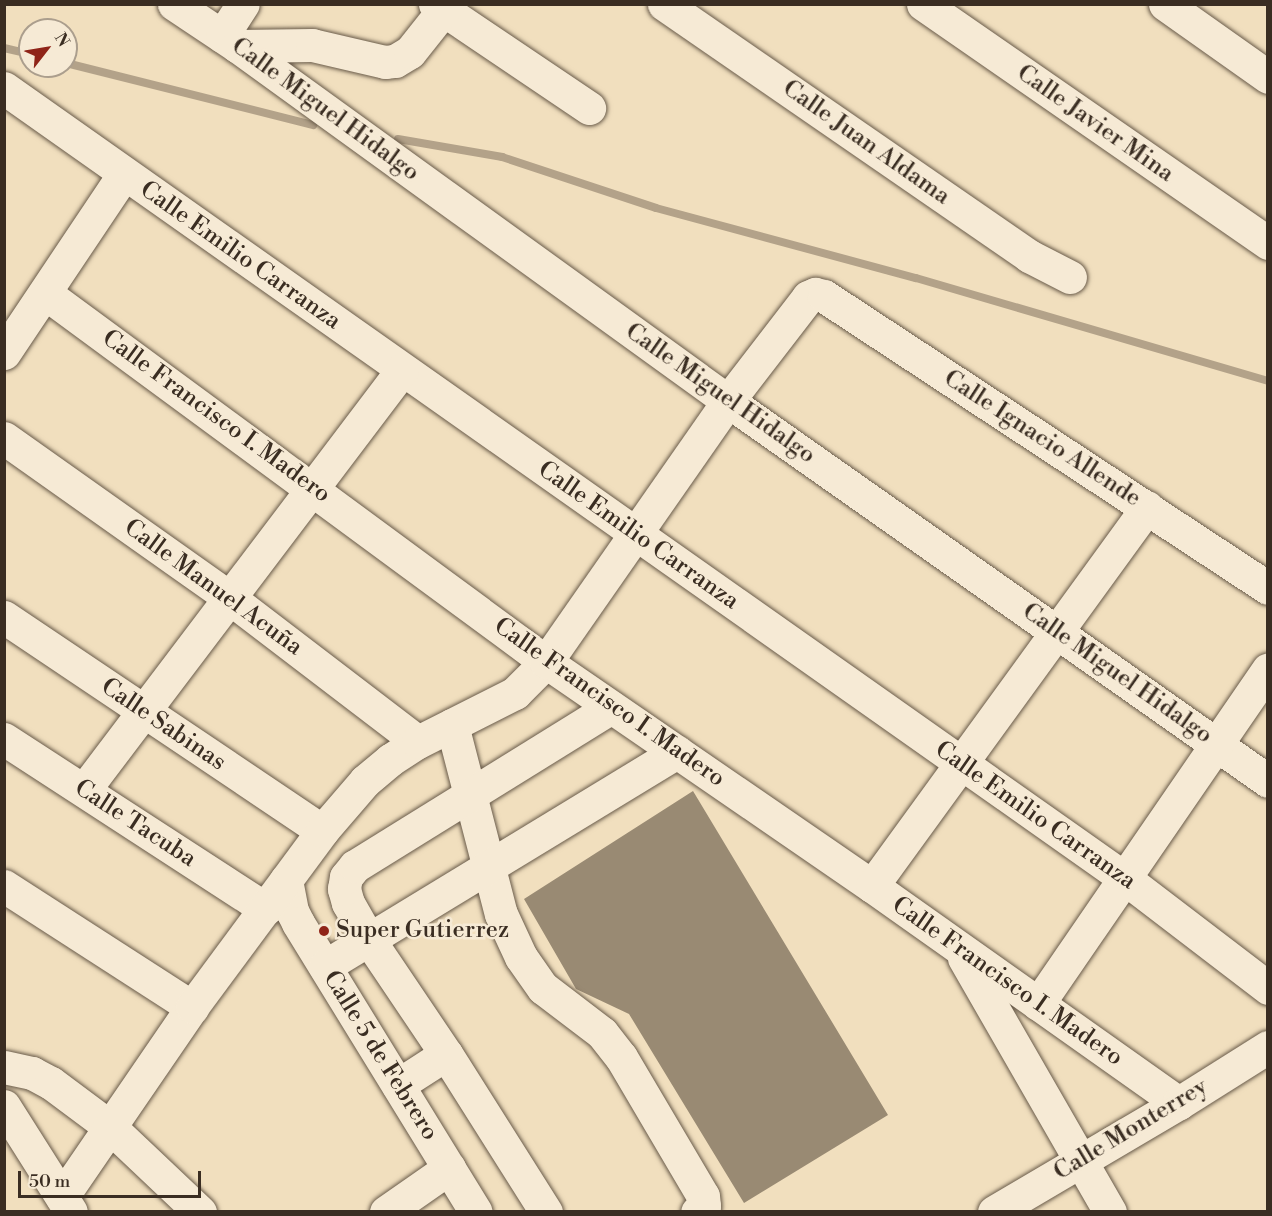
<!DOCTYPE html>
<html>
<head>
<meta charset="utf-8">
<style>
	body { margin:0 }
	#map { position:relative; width:1272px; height:1216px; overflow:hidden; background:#f1dfbe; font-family:"Libre Bodoni",serif }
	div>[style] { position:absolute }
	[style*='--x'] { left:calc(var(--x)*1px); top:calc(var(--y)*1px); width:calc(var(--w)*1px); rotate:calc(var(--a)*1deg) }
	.stream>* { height:8px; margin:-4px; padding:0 4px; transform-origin:4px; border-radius:4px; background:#b3a289 }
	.building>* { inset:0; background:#998a73 }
	.roads { filter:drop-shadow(0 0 2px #685a49) drop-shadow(0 0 2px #685a49) }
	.minor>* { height:33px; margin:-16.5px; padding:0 16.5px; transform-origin:16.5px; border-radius:16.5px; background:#f6ead5 }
	.dots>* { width:16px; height:16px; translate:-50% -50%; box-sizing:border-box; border:3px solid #f6ead5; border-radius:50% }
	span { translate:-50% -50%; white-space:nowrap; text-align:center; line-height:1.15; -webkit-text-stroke:5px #f6ead5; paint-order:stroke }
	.street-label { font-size:24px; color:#3a2d22 }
	.poi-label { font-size:24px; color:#3a2d22 }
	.left { translate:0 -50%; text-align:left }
	.frame { position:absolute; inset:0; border:6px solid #3a2d22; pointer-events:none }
	.north { position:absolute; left:18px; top:18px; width:60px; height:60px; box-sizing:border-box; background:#f6ead5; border:2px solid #ab9e8d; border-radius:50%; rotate:59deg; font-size:16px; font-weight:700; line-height:24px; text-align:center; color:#3a2d22 }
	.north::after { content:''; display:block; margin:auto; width:21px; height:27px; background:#8f2418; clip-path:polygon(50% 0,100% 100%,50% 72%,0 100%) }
	.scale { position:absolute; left:18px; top:1171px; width:183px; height:27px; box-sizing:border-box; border:3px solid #3a2d22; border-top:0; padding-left:8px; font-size:18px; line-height:21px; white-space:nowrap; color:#3a2d22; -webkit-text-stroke:4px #f6ead5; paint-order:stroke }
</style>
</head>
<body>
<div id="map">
	<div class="stream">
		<div style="--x:4;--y:48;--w:27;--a:13"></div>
		<div style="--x:66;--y:63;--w:255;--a:14.1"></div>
		<div style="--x:398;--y:139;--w:106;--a:9.8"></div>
		<div style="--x:502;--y:157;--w:162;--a:18.3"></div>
		<div style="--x:656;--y:208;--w:269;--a:15.1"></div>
		<div style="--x:916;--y:278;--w:367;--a:16.3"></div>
	</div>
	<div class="building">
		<div style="clip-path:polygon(693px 791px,888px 1115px,744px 1203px,629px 1014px,576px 989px,524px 899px)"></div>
	</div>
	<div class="roads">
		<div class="minor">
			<div style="--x:174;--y:4;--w:76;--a:33.7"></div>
			<div style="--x:237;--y:46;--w:606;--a:35.87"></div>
			<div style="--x:728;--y:401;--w:660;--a:35.13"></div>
			<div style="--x:435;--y:4;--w:186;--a:34"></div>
			<div style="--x:664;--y:4;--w:444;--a:34.6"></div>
			<div style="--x:1029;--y:256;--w:46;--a:27.1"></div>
			<div style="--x:923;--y:4;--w:420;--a:34.7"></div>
			<div style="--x:1165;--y:4;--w:126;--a:35.3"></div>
			<div style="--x:222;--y:36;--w:38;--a:-57"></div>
			<div style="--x:237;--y:46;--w:75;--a:-0.8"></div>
			<div style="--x:312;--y:45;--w:75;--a:13.1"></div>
			<div style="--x:385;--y:62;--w:10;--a:-6"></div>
			<div style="--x:395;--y:61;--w:17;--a:-31"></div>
			<div style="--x:410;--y:52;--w:61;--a:-51.6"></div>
			<div style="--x:4;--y:88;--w:1369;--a:35.19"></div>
			<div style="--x:1123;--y:877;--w:183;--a:37.4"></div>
			<div style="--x:45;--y:293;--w:622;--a:36.37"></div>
			<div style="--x:546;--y:662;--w:396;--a:34.5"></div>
			<div style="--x:872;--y:886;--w:376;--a:35.3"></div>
			<div style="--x:4;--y:353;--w:216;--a:-56.2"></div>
			<div style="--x:4;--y:438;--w:278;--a:35.3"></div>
			<div style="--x:231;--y:599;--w:235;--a:37.4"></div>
			<div style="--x:4;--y:617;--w:383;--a:33.9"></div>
			<div style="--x:452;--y:725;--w:195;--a:75.5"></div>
			<div style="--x:501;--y:914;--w:47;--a:65.1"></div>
			<div style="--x:521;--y:957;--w:38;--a:55"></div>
			<div style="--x:543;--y:988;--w:74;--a:37.3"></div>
			<div style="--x:602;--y:1033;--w:31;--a:52"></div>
			<div style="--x:621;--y:1057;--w:161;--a:59.5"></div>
			<div style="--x:703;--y:1196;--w:10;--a:84"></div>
			<div style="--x:704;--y:1206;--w:9;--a:139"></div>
			<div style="--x:4;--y:739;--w:312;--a:33"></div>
			<div style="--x:84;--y:790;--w:527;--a:-52.87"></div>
			<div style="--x:286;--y:880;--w:32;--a:79"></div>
			<div style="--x:292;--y:911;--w:13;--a:63"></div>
			<div style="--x:298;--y:923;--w:339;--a:58.4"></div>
			<div style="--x:4;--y:886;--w:224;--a:32.8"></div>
			<div style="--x:872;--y:886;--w:468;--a:-54"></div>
			<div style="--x:964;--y:958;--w:293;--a:60.1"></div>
			<div style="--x:325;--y:966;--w:412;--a:-31.3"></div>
			<div style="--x:1038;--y:1004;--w:406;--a:-55.5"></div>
			<div style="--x:4;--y:1067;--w:29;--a:12"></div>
			<div style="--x:32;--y:1073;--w:21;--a:28"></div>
			<div style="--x:51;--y:1083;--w:74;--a:36.7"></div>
			<div style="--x:110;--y:1127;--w:124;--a:43.4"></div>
			<div style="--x:398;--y:1085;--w:57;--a:-32.9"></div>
			<div style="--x:4;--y:1106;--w:125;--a:57.7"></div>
			<div style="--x:62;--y:1197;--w:230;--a:-55.6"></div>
			<div style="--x:192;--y:1007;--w:219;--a:-53.5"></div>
			<div style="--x:322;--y:831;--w:66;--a:-49.3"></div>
			<div style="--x:365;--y:781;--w:33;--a:-40"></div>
			<div style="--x:390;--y:760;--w:33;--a:-33"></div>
			<div style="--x:418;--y:742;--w:109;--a:-26.8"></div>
			<div style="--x:515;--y:693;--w:44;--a:-45"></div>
			<div style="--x:546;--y:662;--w:318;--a:-55.1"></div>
			<div style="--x:728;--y:401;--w:131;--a:-52.4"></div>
			<div style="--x:808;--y:297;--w:8;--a:-23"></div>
			<div style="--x:815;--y:294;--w:9;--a:13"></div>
			<div style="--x:824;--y:296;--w:531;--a:33.33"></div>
			<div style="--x:386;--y:1212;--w:77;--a:-34.9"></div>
			<div style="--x:546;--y:1212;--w:187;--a:-122.3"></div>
			<div style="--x:446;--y:1054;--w:138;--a:-124"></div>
			<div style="--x:369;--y:940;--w:43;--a:-119.6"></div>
			<div style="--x:348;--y:903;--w:15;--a:-106"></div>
			<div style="--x:344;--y:889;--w:12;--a:-81"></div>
			<div style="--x:346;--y:877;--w:14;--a:-51"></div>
			<div style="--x:355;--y:866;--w:301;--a:-31.8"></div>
			<div style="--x:994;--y:1212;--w:215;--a:-30.5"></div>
			<div style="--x:1179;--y:1103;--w:105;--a:-32.2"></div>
		</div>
	</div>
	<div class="dots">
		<div style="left:324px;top:931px;background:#8f2418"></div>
	</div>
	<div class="street-label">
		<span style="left:325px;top:110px;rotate:36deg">Calle Miguel Hidalgo</span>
		<span style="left:1095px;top:124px;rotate:35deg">Calle Javier Mina</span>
		<span style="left:866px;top:143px;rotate:35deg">Calle Juan Aldama</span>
		<span style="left:240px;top:256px;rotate:35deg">Calle Emilio Carranza</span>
		<span style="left:720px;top:394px;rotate:35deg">Calle Miguel Hidalgo</span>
		<span style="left:216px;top:417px;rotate:36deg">Calle Francisco I. Madero</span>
		<span style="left:1042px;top:439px;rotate:33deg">Calle Ignacio Allende</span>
		<span style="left:638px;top:536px;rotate:35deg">Calle Emilio Carranza</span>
		<span style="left:213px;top:588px;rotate:36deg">Calle Manuel Acuña</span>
		<span style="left:1117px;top:674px;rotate:35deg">Calle Miguel Hidalgo</span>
		<span style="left:609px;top:703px;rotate:35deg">Calle Francisco I. Madero</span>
		<span style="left:163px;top:725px;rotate:34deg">Calle Sabinas</span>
		<span style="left:1035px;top:816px;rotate:35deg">Calle Emilio Carranza</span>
		<span style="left:135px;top:824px;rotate:33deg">Calle Tacuba</span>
		<span style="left:1007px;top:982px;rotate:35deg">Calle Francisco I. Madero</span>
		<span style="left:380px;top:1056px;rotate:58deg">Calle 5 de Febrero</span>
		<span style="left:1131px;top:1130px;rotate:-31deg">Calle Monterrey</span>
	</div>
	<div class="poi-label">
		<span class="left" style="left:336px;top:931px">Super Gutierrez</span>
	</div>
	<div class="frame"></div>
	<div class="north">N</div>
	<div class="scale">50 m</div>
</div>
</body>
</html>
